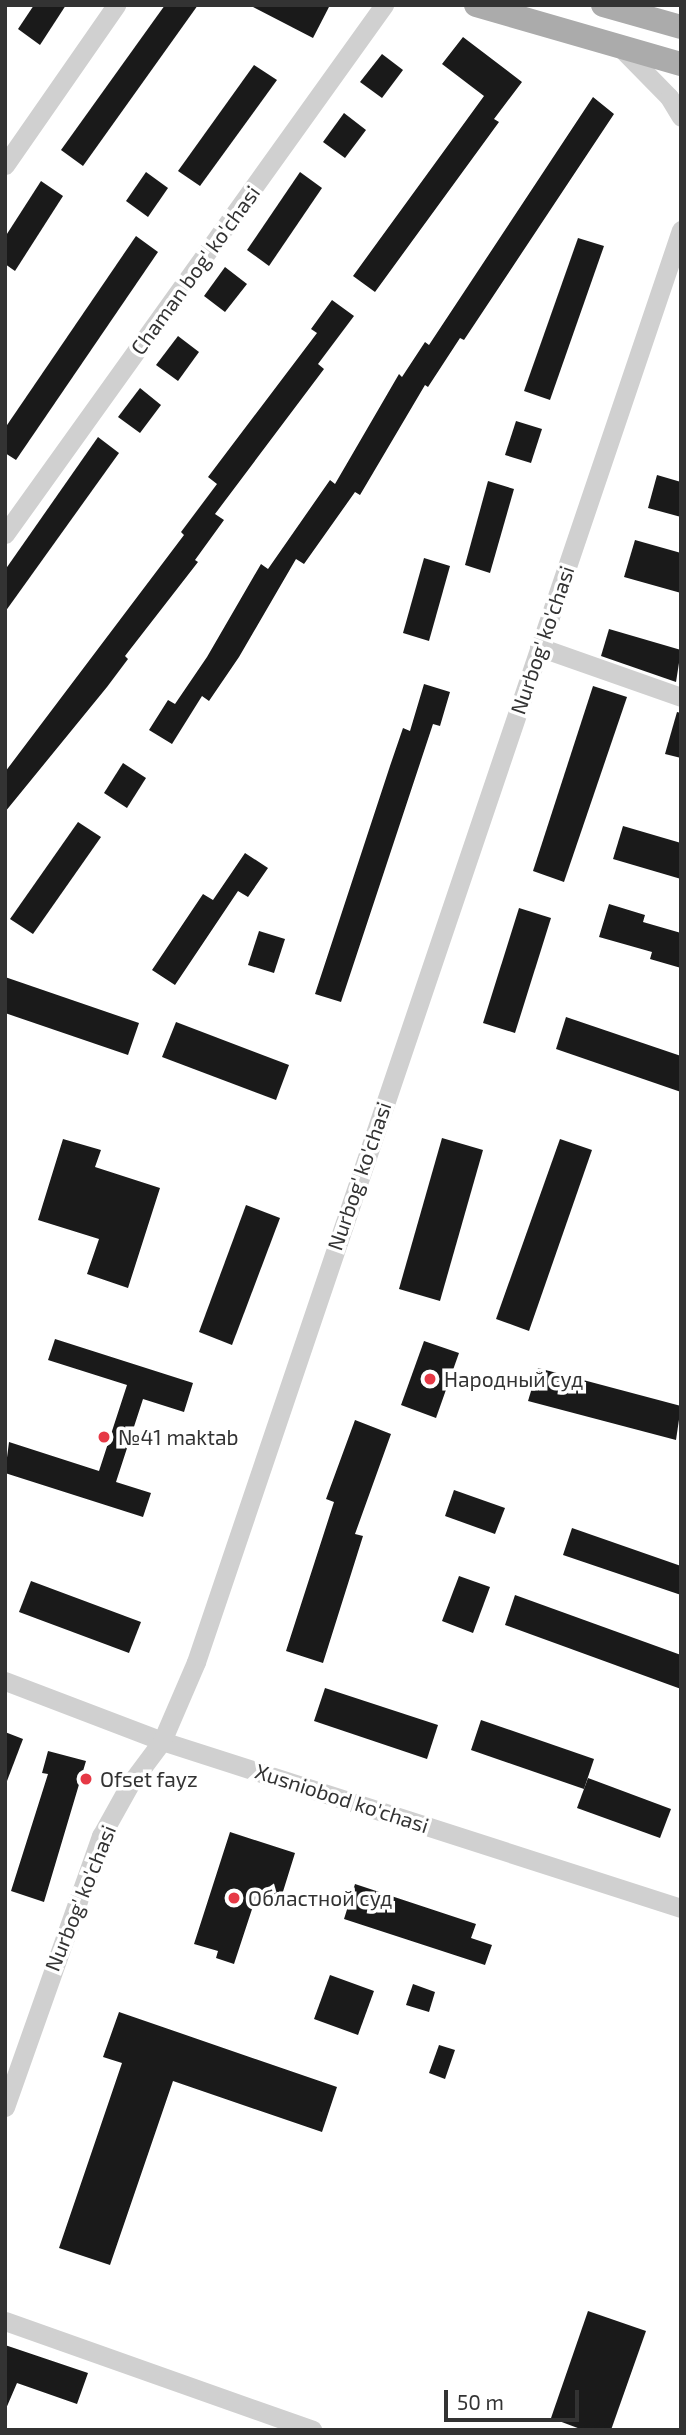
<!DOCTYPE html>
<html>
<head>
<meta charset="utf-8">
<style>
	body { margin:0 }
	#map { position:relative; width:686px; height:2435px; overflow:hidden; background:#fff; font-family:"Exo 2",sans-serif }
	div>[style] { position:absolute }
	[style*='--x'] { left:calc(var(--x)*1px); top:calc(var(--y)*1px); width:calc(var(--w)*1px); rotate:calc(var(--a)*1deg) }
	.building>* { inset:0; background:#1a1a1a }
	.minor>* { height:19px; margin:-9.5px; padding:0 9.5px; transform-origin:9.5px; border-radius:9.5px; background:#d0d0d0 }
	.major>* { height:24px; margin:-12px; padding:0 12px; transform-origin:12px; border-radius:12px; background:#ababab }
	.dots>* { width:19px; height:19px; translate:-50% -50%; box-sizing:border-box; border:4px solid #fff; border-radius:50% }
	span { translate:-50% -50%; white-space:nowrap; text-align:center; line-height:1.15; -webkit-text-stroke:7px #fff; paint-order:stroke }
	.street-label { font-size:21px; color:#333 }
	.poi-label { font-size:21px; color:#333 }
	.left { translate:0 -50%; text-align:left }
	.frame { position:absolute; inset:0; border:7px solid #333; pointer-events:none }
	.scale { position:absolute; left:444px; top:2390px; width:135px; height:32px; box-sizing:border-box; border:4px solid #333; border-top:0; padding-left:9px; font-size:21px; line-height:24px; white-space:nowrap; color:#333; -webkit-text-stroke:5px #fff; paint-order:stroke }
</style>
</head>
<body>
<div id="map">
	<div class="building">
		<div style="clip-path:polygon(34px 5px,66px 5px,40px 45px,18px 29px)"></div>
		<div style="clip-path:polygon(165px 5px,198px 5px,83px 166px,61px 150px)"></div>
		<div style="clip-path:polygon(249px 5px,330px 5px,313px 38px)"></div>
		<div style="clip-path:polygon(463px 37px,522px 82px,494px 119px,499px 122px,375px 292px,353px 276px,484px 96px,442px 64px)"></div>
		<div style="clip-path:polygon(382px 54px,403px 70px,382px 98px,360px 82px)"></div>
		<div style="clip-path:polygon(254px 65px,277px 80px,200px 186px,178px 171px)"></div>
		<div style="clip-path:polygon(593px 97px,614px 114px,464px 340px,460px 338px,428px 387px,425px 385px,360px 495px,355px 492px,304px 564px,296px 559px,239px 657px,209px 701px,202px 696px,172px 744px,149px 730px,168px 700px,175px 704px,207px 657px,261px 564px,268px 569px,330px 480px,335px 484px,399px 374px,402px 377px,425px 342px,429px 345px)"></div>
		<div style="clip-path:polygon(344px 113px,366px 130px,345px 158px,323px 142px)"></div>
		<div style="clip-path:polygon(146px 172px,168px 188px,148px 217px,126px 201px)"></div>
		<div style="clip-path:polygon(300px 172px,322px 188px,269px 266px,247px 250px)"></div>
		<div style="clip-path:polygon(41px 181px,63px 196px,15px 271px,5px 264px,5px 237px)"></div>
		<div style="clip-path:polygon(136px 236px,158px 252px,16px 460px,5px 453px,5px 428px)"></div>
		<div style="clip-path:polygon(578px 238px,604px 246px,550px 400px,524px 391px)"></div>
		<div style="clip-path:polygon(225px 267px,247px 284px,225px 312px,204px 296px)"></div>
		<div style="clip-path:polygon(332px 300px,354px 316px,318px 364px,324px 369px,215px 514px,224px 520px,195px 560px,198px 562px,125px 656px,128px 659px,107px 687px,5px 812px,5px 772px,184px 535px,181px 532px,217px 484px,208px 477px,317px 333px,311px 329px)"></div>
		<div style="clip-path:polygon(178px 336px,199px 352px,178px 381px,156px 365px)"></div>
		<div style="clip-path:polygon(140px 388px,161px 405px,140px 433px,118px 417px)"></div>
		<div style="clip-path:polygon(516px 421px,542px 429px,531px 463px,505px 455px)"></div>
		<div style="clip-path:polygon(98px 437px,119px 453px,5px 612px,5px 570px)"></div>
		<div style="clip-path:polygon(657px 475px,681px 482px,681px 517px,648px 508px)"></div>
		<div style="clip-path:polygon(488px 481px,514px 489px,490px 573px,465px 565px)"></div>
		<div style="clip-path:polygon(635px 540px,681px 553px,681px 593px,624px 577px)"></div>
		<div style="clip-path:polygon(424px 558px,450px 566px,429px 641px,403px 633px)"></div>
		<div style="clip-path:polygon(609px 629px,681px 650px,676px 682px,601px 656px)"></div>
		<div style="clip-path:polygon(424px 684px,450px 692px,440px 726px,433px 724px,341px 1002px,315px 994px,390px 766px,403px 728px,410px 731px)"></div>
		<div style="clip-path:polygon(593px 686px,627px 697px,564px 882px,533px 871px)"></div>
		<div style="clip-path:polygon(677px 712px,681px 713px,681px 758px,665px 754px)"></div>
		<div style="clip-path:polygon(123px 763px,146px 778px,127px 808px,104px 793px)"></div>
		<div style="clip-path:polygon(78px 822px,101px 837px,33px 934px,10px 919px)"></div>
		<div style="clip-path:polygon(623px 826px,681px 843px,681px 879px,613px 859px)"></div>
		<div style="clip-path:polygon(245px 853px,268px 868px,248px 897px,238px 891px,175px 985px,152px 970px,203px 894px,213px 900px)"></div>
		<div style="clip-path:polygon(609px 904px,645px 915px,643px 922px,681px 933px,681px 968px,650px 959px,652px 952px,599px 937px)"></div>
		<div style="clip-path:polygon(519px 908px,551px 918px,515px 1033px,483px 1023px)"></div>
		<div style="clip-path:polygon(259px 931px,285px 939px,274px 973px,248px 965px)"></div>
		<div style="clip-path:polygon(5px 977px,139px 1023px,128px 1055px,5px 1013px)"></div>
		<div style="clip-path:polygon(566px 1017px,681px 1056px,681px 1092px,556px 1049px)"></div>
		<div style="clip-path:polygon(176px 1022px,289px 1065px,276px 1100px,162px 1057px)"></div>
		<div style="clip-path:polygon(442px 1138px,483px 1150px,440px 1301px,399px 1289px)"></div>
		<div style="clip-path:polygon(63px 1139px,101px 1150px,95px 1167px,160px 1188px,128px 1288px,87px 1274px,99px 1239px,38px 1220px)"></div>
		<div style="clip-path:polygon(560px 1139px,592px 1150px,529px 1331px,496px 1319px)"></div>
		<div style="clip-path:polygon(246px 1205px,280px 1218px,232px 1345px,199px 1332px)"></div>
		<div style="clip-path:polygon(55px 1339px,193px 1383px,184px 1412px,143px 1399px,116px 1482px,151px 1493px,143px 1517px,5px 1473px,9px 1442px,99px 1471px,127px 1385px,48px 1360px)"></div>
		<div style="clip-path:polygon(424px 1341px,459px 1353px,436px 1418px,401px 1405px)"></div>
		<div style="clip-path:polygon(538px 1368px,681px 1406px,676px 1440px,528px 1401px)"></div>
		<div style="clip-path:polygon(355px 1420px,391px 1434px,355px 1534px,363px 1536px,323px 1663px,286px 1651px,334px 1502px,326px 1499px)"></div>
		<div style="clip-path:polygon(454px 1490px,505px 1508px,495px 1534px,445px 1516px)"></div>
		<div style="clip-path:polygon(572px 1528px,681px 1566px,681px 1595px,563px 1555px)"></div>
		<div style="clip-path:polygon(459px 1576px,490px 1587px,473px 1633px,442px 1621px)"></div>
		<div style="clip-path:polygon(31px 1581px,141px 1622px,129px 1653px,19px 1612px)"></div>
		<div style="clip-path:polygon(515px 1595px,681px 1655px,681px 1689px,505px 1625px)"></div>
		<div style="clip-path:polygon(325px 1688px,438px 1725px,427px 1759px,314px 1721px)"></div>
		<div style="clip-path:polygon(481px 1720px,594px 1759px,584px 1789px,471px 1750px)"></div>
		<div style="clip-path:polygon(5px 1732px,23px 1739px,7px 1781px,5px 1781px)"></div>
		<div style="clip-path:polygon(48px 1751px,86px 1761px,44px 1902px,11px 1891px,48px 1774px,42px 1773px)"></div>
		<div style="clip-path:polygon(588px 1778px,671px 1809px,660px 1838px,577px 1808px)"></div>
		<div style="clip-path:polygon(230px 1832px,295px 1853px,281px 1898px,258px 1891px,234px 1964px,216px 1958px,218px 1951px,194px 1944px)"></div>
		<div style="clip-path:polygon(355px 1884px,476px 1924px,471px 1938px,492px 1945px,485px 1965px,344px 1919px)"></div>
		<div style="clip-path:polygon(330px 1975px,374px 1991px,358px 2035px,314px 2019px)"></div>
		<div style="clip-path:polygon(413px 1984px,435px 1992px,429px 2012px,406px 2005px)"></div>
		<div style="clip-path:polygon(119px 2012px,337px 2087px,322px 2132px,173px 2081px,110px 2265px,59px 2248px,122px 2063px,103px 2057px)"></div>
		<div style="clip-path:polygon(439px 2045px,455px 2050px,445px 2079px,429px 2073px)"></div>
		<div style="clip-path:polygon(588px 2311px,646px 2331px,611px 2430px,583px 2430px,551px 2418px)"></div>
		<div style="clip-path:polygon(5px 2345px,88px 2373px,77px 2404px,17px 2383px,5px 2411px)"></div>
	</div>
	<div class="minor">
		<div style="--x:622;--y:49;--w:67;--a:45.6"></div>
		<div style="--x:669;--y:97;--w:23;--a:59"></div>
		<div style="--x:5;--y:165;--w:195;--a:-55.2"></div>
		<div style="--x:5;--y:534;--w:651;--a:-54.38"></div>
		<div style="--x:539;--y:647;--w:151;--a:19.4"></div>
		<div style="--x:5;--y:1681;--w:168;--a:20.9"></div>
		<div style="--x:162;--y:1741;--w:545;--a:17.84"></div>
		<div style="--x:5;--y:2107;--w:288;--a:-70.5"></div>
		<div style="--x:101;--y:1836;--w:60;--a:-60.9"></div>
		<div style="--x:130;--y:1784;--w:54;--a:-53.3"></div>
		<div style="--x:162;--y:1741;--w:86;--a:-66.7"></div>
		<div style="--x:196;--y:1662;--w:1512;--a:-71.29"></div>
		<div style="--x:5;--y:2321;--w:326;--a:19.5"></div>
	</div>
	<div class="major">
		<div style="--x:476;--y:5;--w:213;--a:16.1"></div>
		<div style="--x:603;--y:5;--w:81;--a:15.8"></div>
	</div>
	<div class="dots">
		<div style="left:430px;top:1379px;background:#e63946"></div>
		<div style="left:104px;top:1437px;background:#e63946"></div>
		<div style="left:86px;top:1779px;background:#e63946"></div>
		<div style="left:234px;top:1898px;background:#e63946"></div>
	</div>
	<div class="street-label">
		<span style="left:195px;top:270px;rotate:-54deg">Chaman bog' ko'chasi</span>
		<span style="left:542px;top:640px;rotate:-71deg">Nurbog' ko'chasi</span>
		<span style="left:359px;top:1176px;rotate:-71deg">Nurbog' ko'chasi</span>
		<span style="left:342px;top:1798px;rotate:18deg">Xusniobod ko'chasi</span>
		<span style="left:80px;top:1898px;rotate:-68deg">Nurbog' ko'chasi</span>
	</div>
	<div class="poi-label">
		<span class="left" style="left:444px;top:1379px">Народный суд</span>
		<span class="left" style="left:118px;top:1437px">№41 maktab</span>
		<span class="left" style="left:100px;top:1779px">Ofset fayz</span>
		<span class="left" style="left:248px;top:1898px">Областной суд</span>
	</div>
	<div class="frame"></div>
	<div class="scale">50 m</div>
</div>
</body>
</html>
